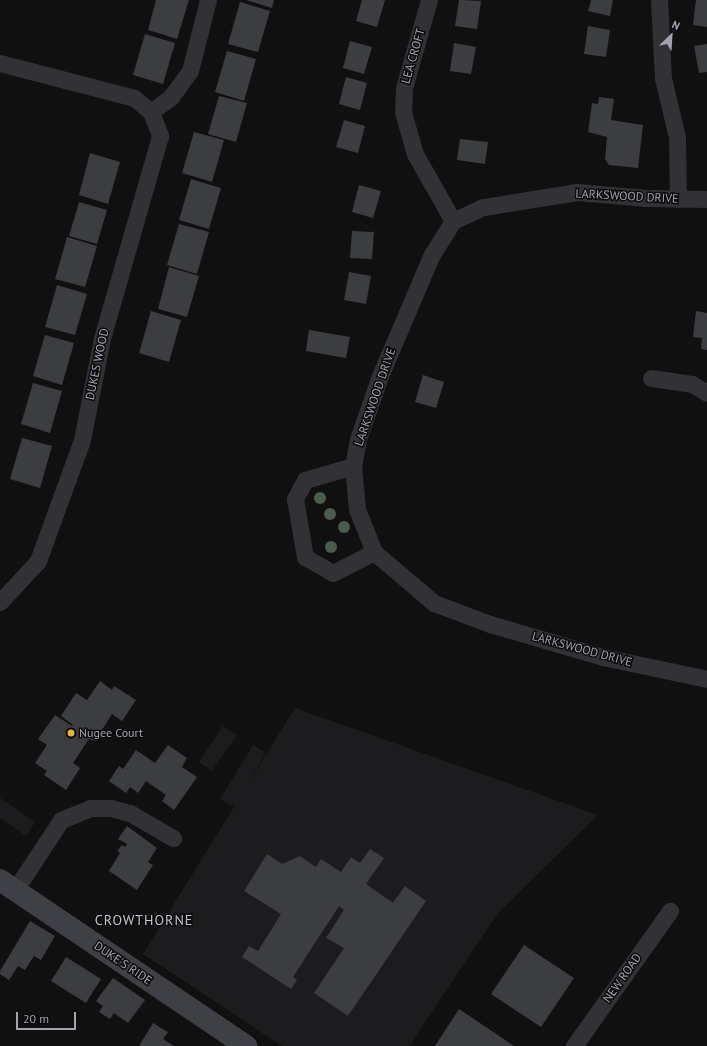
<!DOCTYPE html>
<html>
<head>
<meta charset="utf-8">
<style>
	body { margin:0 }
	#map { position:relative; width:707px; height:1046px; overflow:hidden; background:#101011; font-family:"PT Sans",sans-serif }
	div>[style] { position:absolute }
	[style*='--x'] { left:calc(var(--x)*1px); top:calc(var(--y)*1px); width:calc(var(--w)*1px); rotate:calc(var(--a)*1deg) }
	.built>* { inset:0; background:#1c1c1e }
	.building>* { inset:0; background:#3c3d41 }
	.street>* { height:17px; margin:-8.5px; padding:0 8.5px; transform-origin:8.5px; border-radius:8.5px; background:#313136 }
	.secondary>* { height:22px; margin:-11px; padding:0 11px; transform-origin:11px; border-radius:11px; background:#3f4046 }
	.trees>* { width:12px; height:12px; margin:-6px; border-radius:50%; background:#4a5c4d }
	.dots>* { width:11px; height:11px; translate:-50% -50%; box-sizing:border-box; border:2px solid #0b0b0c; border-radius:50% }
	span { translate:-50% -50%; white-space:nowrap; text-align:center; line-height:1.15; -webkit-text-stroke:3px #0b0b0c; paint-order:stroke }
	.street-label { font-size:12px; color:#a2a5b1 }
	.poi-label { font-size:12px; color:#a2a5b1 }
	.left { translate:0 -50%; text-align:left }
	.quarter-label { font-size:14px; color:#c2c5cd; letter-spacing:1px }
	.north { position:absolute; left:651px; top:16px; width:40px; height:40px; -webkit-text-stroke:3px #0b0b0c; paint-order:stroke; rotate:25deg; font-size:11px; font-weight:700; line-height:16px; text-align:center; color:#a2a5b1 }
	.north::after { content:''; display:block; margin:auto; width:14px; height:18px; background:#a2a5b1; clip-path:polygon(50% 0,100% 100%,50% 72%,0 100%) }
	.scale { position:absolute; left:16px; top:1012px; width:60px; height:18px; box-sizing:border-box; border:2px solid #a2a5b1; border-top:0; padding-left:5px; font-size:12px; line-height:14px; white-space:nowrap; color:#a2a5b1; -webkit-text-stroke:3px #0b0b0c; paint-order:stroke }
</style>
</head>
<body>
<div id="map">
	<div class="built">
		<div style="clip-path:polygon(295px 708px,598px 815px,498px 913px,409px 1046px,282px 1046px,143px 954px,234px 807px,220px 799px,253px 745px,266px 753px,243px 792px)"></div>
		<div style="clip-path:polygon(223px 726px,237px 735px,212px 771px,199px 762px)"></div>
		<div style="clip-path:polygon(0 798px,35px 822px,26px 836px,0 818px)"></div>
	</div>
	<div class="building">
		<div style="clip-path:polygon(156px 0,189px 0,177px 39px,148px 30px)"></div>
		<div style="clip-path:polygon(246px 0,274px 0,272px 8px)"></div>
		<div style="clip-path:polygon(362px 0,385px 0,377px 27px,356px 21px)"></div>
		<div style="clip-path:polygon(459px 0,481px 1px,477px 29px,455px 26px)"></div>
		<div style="clip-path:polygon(591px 0,613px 0,610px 16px,588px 11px)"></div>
		<div style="clip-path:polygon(696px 0,707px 0,707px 27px,693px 25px)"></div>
		<div style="clip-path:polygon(240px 2px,270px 11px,258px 52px,228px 44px)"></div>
		<div style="clip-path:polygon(588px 26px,610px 30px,606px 57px,584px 54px)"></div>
		<div style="clip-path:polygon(145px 34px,175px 43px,163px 84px,133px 75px)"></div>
		<div style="clip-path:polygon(350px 41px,372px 47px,364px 74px,343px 68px)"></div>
		<div style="clip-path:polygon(454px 43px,476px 47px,471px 74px,450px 71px)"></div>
		<div style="clip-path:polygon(707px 44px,707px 72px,699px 73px,694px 46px)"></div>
		<div style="clip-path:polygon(227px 51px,256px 59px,244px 101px,215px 92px)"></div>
		<div style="clip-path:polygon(346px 77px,367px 83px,360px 110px,339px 104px)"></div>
		<div style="clip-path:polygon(219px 96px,247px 103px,236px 142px,208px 134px)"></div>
		<div style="clip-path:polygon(599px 97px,614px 99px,611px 120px,643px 125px,638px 168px,609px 165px,605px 159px,607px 137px,588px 132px,592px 103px,598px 104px)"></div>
		<div style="clip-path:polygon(344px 120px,365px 126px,358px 153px,336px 147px)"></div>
		<div style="clip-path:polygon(194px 132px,224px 140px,212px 182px,182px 173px)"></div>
		<div style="clip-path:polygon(460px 139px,488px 142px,485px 164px,457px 160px)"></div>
		<div style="clip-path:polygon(90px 153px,120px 162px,108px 204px,79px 195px)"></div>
		<div style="clip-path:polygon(191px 179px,221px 188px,209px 229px,179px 220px)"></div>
		<div style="clip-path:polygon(359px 185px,381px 191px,373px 218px,352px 212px)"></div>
		<div style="clip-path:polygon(79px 202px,107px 210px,97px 244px,69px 236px)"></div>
		<div style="clip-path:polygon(179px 224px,209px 232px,197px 274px,167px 265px)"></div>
		<div style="clip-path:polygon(352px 231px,374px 232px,372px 259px,350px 258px)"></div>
		<div style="clip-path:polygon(67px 237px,97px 246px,85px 287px,55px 279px)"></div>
		<div style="clip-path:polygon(169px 267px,199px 276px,187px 317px,158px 309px)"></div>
		<div style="clip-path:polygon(349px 272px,371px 276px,366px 304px,344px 300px)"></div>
		<div style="clip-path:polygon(57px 285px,87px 294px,75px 335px,45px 327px)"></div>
		<div style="clip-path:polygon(151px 311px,181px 320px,169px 362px,139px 353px)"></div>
		<div style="clip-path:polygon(696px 311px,707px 313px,707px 350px,701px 349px,702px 338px,693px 337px)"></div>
		<div style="clip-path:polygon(309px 330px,350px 337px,346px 358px,306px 351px)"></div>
		<div style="clip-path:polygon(45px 335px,74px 343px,62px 385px,33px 376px)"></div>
		<div style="clip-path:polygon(423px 375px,444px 382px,436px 408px,415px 402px)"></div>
		<div style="clip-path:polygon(33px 383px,62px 391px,50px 433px,21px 424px)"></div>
		<div style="clip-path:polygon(22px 438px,52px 446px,40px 488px,10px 479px)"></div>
		<div style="clip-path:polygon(100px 681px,112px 690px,114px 686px,136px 700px,122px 721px,112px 714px,95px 741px,89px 739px,73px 763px,80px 768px,66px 790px,44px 775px,47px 771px,35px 763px,47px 745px,38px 739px,55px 715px,72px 726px,73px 725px,61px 716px,76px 693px,87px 700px)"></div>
		<div style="clip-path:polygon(168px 745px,187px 758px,182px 767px,197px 777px,174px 810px,162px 801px,166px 795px,146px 781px,138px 793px,130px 787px,126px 793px,109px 781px,119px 766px,123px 769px,136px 750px,155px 763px)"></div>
		<div style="clip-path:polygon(127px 826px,157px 848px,148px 862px,153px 865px,137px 890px,109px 871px,120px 853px,117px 851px,122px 845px,125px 847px,127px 844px,118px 839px)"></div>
		<div style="clip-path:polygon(370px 849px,384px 858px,366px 884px,393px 903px,405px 886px,426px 901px,348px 1016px,314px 993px,344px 948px,326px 938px,344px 910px,339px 906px,293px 977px,297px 980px,291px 989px,242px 957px,249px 946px,258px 951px,281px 914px,244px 891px,267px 854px,282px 864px,300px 856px,316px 867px,321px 859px,341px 872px,351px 857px,360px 863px)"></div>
		<div style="clip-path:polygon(30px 921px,55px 936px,41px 960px,34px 956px,25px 970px,18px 966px,9px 980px,0 974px,0 971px)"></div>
		<div style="clip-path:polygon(524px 945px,574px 978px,541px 1027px,491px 994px)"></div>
		<div style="clip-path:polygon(66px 957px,101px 979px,86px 1003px,51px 981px)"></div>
		<div style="clip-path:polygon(113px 978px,145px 1000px,128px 1023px,114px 1013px,110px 1019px,99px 1012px,103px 1006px,96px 1001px)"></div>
		<div style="clip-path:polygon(459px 1009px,514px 1046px,435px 1046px)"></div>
		<div style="clip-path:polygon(153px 1023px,168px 1032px,163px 1039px,174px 1046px,139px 1046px)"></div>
	</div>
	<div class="street">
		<div style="--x:429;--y:0;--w:91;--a:105.9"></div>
		<div style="--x:404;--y:88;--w:24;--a:92"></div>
		<div style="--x:403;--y:112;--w:44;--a:74.1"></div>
		<div style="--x:415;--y:154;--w:77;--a:60.4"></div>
		<div style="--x:659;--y:0;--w:78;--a:87.1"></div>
		<div style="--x:663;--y:78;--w:61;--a:76.7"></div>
		<div style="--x:677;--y:137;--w:62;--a:89.1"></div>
		<div style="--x:0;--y:63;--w:138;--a:14.6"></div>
		<div style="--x:134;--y:98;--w:22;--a:39"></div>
		<div style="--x:151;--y:112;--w:26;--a:69"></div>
		<div style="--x:160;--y:136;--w:210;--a:106"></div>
		<div style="--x:102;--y:338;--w:104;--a:101.1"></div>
		<div style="--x:82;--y:440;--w:129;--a:110"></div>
		<div style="--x:38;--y:561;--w:56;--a:132.8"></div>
		<div style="--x:151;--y:112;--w:25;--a:-37"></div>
		<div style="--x:171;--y:97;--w:32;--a:-54"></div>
		<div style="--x:190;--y:71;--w:73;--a:-75.8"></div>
		<div style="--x:707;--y:199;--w:61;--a:-179.1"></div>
		<div style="--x:646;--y:198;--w:69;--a:-175"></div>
		<div style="--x:577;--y:192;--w:95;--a:170.9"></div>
		<div style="--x:483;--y:207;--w:33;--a:155"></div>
		<div style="--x:453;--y:221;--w:39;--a:122"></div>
		<div style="--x:432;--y:254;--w:133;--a:113.1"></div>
		<div style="--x:380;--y:376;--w:67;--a:109.2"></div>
		<div style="--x:358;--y:439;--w:27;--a:100"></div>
		<div style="--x:353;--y:466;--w:43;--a:84.7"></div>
		<div style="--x:357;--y:509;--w:46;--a:68.4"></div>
		<div style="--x:374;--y:552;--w:79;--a:40.4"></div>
		<div style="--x:434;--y:603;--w:60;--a:20.6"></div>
		<div style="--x:490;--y:624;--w:118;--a:16.3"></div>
		<div style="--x:603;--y:657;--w:106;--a:11.9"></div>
		<div style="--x:651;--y:378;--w:41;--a:8.3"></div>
		<div style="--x:692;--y:384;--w:17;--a:31"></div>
		<div style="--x:353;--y:466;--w:50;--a:163.7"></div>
		<div style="--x:305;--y:480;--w:21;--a:118"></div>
		<div style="--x:295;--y:499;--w:59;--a:80.2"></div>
		<div style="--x:305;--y:557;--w:32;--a:30"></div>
		<div style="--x:333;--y:573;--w:46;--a:-27.1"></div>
		<div style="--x:15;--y:890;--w:84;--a:-56.7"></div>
		<div style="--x:61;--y:820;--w:31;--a:-22"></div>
		<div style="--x:90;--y:808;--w:21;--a:0"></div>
		<div style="--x:111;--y:808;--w:20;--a:15"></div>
		<div style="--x:130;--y:813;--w:50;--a:30.2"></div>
		<div style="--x:574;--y:1046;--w:166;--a:-54.6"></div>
	</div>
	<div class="secondary">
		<div style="--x:0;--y:880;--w:297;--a:34"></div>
	</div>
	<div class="trees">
		<div style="left:320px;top:498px"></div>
		<div style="left:330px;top:514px"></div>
		<div style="left:344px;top:527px"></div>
		<div style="left:331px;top:547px"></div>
	</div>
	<div class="dots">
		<div style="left:71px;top:733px;background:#e7b532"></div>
	</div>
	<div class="street-label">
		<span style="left:413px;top:56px;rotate:-74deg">LEA CROFT</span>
		<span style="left:627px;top:196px;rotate:3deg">LARKSWOOD DRIVE</span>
		<span style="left:97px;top:364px;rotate:-78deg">DUKES WOOD</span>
		<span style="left:375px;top:397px;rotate:-71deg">LARKSWOOD DRIVE</span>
		<span style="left:582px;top:649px;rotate:15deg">LARKSWOOD DRIVE</span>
		<span style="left:123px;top:963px;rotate:34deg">DUKE'S RIDE</span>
		<span style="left:622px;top:978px;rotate:-55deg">NEW ROAD</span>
	</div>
	<div class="poi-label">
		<span class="left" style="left:79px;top:733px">Nugee Court</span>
	</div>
	<div class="quarter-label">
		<span style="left:144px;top:920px">CROWTHORNE</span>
	</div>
	<div class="north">N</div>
	<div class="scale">20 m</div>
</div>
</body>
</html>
